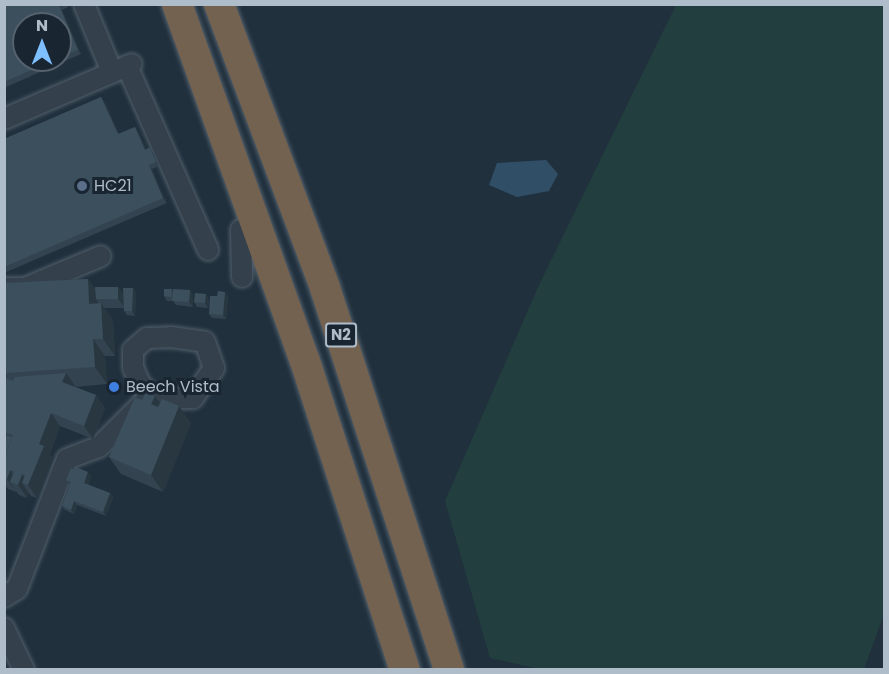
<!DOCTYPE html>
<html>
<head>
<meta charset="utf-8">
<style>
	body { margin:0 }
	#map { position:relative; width:889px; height:674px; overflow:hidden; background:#20303d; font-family:Poppins,sans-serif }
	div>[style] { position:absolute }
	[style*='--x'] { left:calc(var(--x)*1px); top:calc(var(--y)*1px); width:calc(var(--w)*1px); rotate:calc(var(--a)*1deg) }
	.green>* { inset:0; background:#223e3e }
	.water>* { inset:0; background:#314e67 }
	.roads { filter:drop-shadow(0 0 2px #525f6b) drop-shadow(0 0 2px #525f6b) }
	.minor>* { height:20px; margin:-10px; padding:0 10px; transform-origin:10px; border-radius:10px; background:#34414d }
	.highway>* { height:30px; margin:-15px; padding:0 15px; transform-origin:15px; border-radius:15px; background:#746250 }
	.wall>* { inset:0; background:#334450 }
	.shaded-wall>* { inset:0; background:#293741 }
	.building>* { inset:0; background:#3b4f5d }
	.dots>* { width:16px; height:16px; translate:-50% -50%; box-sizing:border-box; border:3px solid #192632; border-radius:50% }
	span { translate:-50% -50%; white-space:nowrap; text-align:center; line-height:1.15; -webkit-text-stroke:6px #192632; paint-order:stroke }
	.shield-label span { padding:2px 4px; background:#192632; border:2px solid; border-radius:4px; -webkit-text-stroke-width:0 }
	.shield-label { font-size:15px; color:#afbcc9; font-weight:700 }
	.poi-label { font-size:16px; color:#afbcc9 }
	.left { translate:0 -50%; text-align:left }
	.frame { position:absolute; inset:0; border:6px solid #afbcc9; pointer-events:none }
	.north { position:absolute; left:12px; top:12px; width:60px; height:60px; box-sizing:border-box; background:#192632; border:2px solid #55626e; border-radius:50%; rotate:0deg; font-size:16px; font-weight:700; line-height:24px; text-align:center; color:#afbcc9 }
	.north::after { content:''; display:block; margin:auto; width:21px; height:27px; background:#7ebfff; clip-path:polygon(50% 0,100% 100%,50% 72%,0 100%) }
</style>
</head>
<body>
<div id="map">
	<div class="green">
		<div style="clip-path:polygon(676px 5px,884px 5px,884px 614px,864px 669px,543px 670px,490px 658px,445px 501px,539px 285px)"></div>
	</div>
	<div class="water">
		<div style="clip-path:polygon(546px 160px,558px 174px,549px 191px,517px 197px,489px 185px,497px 163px)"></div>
	</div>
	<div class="roads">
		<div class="minor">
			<div style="--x:84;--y:4;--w:74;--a:67.6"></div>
			<div style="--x:127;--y:66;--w:201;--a:66.2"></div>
			<div style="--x:4;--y:119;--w:139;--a:-23.3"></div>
			<div style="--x:242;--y:277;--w:47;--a:-91.2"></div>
			<div style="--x:241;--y:230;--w:17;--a:-17"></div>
			<div style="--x:4;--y:288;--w:21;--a:0"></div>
			<div style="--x:25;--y:288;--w:82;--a:-22.8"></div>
			<div style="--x:171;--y:337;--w:34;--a:8"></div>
			<div style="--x:205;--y:342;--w:28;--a:71"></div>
			<div style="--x:214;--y:368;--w:37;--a:125"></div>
			<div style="--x:193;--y:398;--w:27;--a:178"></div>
			<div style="--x:166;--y:399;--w:16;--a:-166"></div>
			<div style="--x:150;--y:395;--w:17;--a:-130"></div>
			<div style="--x:139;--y:382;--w:16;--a:-112"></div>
			<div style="--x:133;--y:367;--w:17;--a:-90"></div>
			<div style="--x:133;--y:350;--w:18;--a:-41"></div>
			<div style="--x:147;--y:338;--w:24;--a:-2"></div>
			<div style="--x:4;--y:597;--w:15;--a:-32"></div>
			<div style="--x:17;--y:589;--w:139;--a:-69"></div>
			<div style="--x:67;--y:459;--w:34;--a:-21"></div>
			<div style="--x:99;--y:447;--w:61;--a:-45"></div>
			<div style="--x:4;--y:628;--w:47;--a:64.5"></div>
		</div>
		<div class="highway">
			<div style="--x:177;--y:4;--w:379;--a:70.3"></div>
			<div style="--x:305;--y:361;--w:325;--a:72.1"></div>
			<div style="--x:219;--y:4;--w:303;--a:69.5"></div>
			<div style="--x:325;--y:288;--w:402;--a:72"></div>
		</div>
	</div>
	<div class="wall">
		<div style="clip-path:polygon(evenodd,4px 4px,67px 4px,68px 7px,62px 10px,81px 54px,4px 88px,4px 4px,60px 24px,60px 60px,24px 60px,60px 24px)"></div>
		<div style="clip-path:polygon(101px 97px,105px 102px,119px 134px,135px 127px,138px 131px,146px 149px,153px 152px,159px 166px,152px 169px,167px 203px,4px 273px,4px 139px)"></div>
		<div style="clip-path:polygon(88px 279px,95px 289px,123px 295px,133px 288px,136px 293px,135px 316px,127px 315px,124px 311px,124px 308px,104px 308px,113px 320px,115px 356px,105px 356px,107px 384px,75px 387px,96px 395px,105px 408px,93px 439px,60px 426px,50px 454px,53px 459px,37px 498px,31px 496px,29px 493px,27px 498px,19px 495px,16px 491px,16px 492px,8px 489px,4px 484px,4px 283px)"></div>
		<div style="clip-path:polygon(190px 290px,193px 295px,193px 307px,176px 305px,173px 301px,167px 301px,164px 296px,173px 291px)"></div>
		<div style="clip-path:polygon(225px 292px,228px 296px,226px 319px,212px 318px,209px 314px,217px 296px)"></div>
		<div style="clip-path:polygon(209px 299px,208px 308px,197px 307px,194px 302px)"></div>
		<div style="clip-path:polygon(142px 400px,160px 403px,191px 423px,163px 492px,121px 474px,109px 457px)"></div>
		<div style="clip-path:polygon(91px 477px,88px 485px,110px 493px,113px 497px,106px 516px,77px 505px,74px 514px,65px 510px,62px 506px,70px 485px,66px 480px)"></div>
	</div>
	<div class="shaded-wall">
		<div style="clip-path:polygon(59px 5px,62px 10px,81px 54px,78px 50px)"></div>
		<div style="clip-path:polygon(101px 97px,105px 102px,121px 139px,118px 134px)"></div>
		<div style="clip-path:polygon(135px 127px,138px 131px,148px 154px,145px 150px)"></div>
		<div style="clip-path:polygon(149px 165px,152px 169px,167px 203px,163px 198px)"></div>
		<div style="clip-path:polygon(88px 279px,100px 296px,96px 299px,100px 305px,89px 304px)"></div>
		<div style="clip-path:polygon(118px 287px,125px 296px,125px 308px,118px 299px)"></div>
		<div style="clip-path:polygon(133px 288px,136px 293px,135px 316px,132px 311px)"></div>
		<div style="clip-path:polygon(190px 290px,193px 295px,193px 307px,189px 302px)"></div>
		<div style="clip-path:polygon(225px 292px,228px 296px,226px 319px,223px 315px)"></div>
		<div style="clip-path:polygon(206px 294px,209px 299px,208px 308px,205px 303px)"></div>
		<div style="clip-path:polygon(101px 303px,113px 320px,115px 356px,103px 339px)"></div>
		<div style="clip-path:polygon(93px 339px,105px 356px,107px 384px,95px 367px)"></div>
		<div style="clip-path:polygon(66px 373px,75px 386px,71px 395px,62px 382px)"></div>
		<div style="clip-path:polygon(96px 395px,105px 408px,93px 439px,84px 426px)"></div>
		<div style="clip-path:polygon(155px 396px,167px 413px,151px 404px)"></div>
		<div style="clip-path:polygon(179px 406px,191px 423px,163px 492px,151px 475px)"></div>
		<div style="clip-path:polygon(51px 413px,60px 426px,50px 454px,53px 459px,37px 498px,28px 485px,22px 483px,29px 493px,27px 498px,18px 485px,10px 482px,16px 492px,7px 479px,10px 470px,19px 483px,22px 474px,28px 484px,39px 444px)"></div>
		<div style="clip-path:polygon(88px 472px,91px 477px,87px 487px,84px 483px)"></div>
		<div style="clip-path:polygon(110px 493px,113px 497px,106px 516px,103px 512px)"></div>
		<div style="clip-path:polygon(74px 501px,77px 505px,74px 514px,71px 510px)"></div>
	</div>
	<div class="building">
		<div style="clip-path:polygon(4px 4px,60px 4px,59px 5px,78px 50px,60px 57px,60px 24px,24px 24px,24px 60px,54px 60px,4px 82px)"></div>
		<div style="clip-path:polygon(101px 97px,118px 134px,135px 127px,145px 150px,150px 147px,156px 162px,149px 165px,163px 198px,4px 267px,4px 139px)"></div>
		<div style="clip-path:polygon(88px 279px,89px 304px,101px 303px,103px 339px,93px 339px,95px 367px,4px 373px,4px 283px)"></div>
		<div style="clip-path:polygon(95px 287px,118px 287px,118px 299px,96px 299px)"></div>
		<div style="clip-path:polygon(123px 288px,133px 288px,132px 311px,124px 311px)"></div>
		<div style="clip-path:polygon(164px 289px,172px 289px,171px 297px,164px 296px)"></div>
		<div style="clip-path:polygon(173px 289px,190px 290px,189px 302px,172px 301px)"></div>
		<div style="clip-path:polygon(218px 291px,225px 292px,223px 315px,209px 314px,210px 296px,217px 296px)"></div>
		<div style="clip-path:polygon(195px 293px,206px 294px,205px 303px,194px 302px)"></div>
		<div style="clip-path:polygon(66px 373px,62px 382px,96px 395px,84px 426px,51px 413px,39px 444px,44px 446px,28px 485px,22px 483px,25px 475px,22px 474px,18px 485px,10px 482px,14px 471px,10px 470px,7px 479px,4px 478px,4px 458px,13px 435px,4px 432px,4px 378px,13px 381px,15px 377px)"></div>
		<div style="clip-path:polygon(146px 392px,155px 396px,151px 404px,158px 407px,162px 399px,179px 406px,151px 475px,109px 457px,135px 397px,142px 400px)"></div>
		<div style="clip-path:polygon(4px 435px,12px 437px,4px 458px)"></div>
		<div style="clip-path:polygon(76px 467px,88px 472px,84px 483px,110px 493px,103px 512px,74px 501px,71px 510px,62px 506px,71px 482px,66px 480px,71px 468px,75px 470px)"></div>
	</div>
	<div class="dots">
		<div style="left:82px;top:186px;background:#5c6f8a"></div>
		<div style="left:114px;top:387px;background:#3f7fe0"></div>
	</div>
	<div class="shield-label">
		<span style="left:341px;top:335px">N2</span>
	</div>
	<div class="poi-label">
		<span class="left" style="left:94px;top:186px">HC21</span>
		<span class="left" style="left:126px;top:387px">Beech Vista</span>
	</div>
	<div class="frame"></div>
	<div class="north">N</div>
</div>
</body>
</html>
